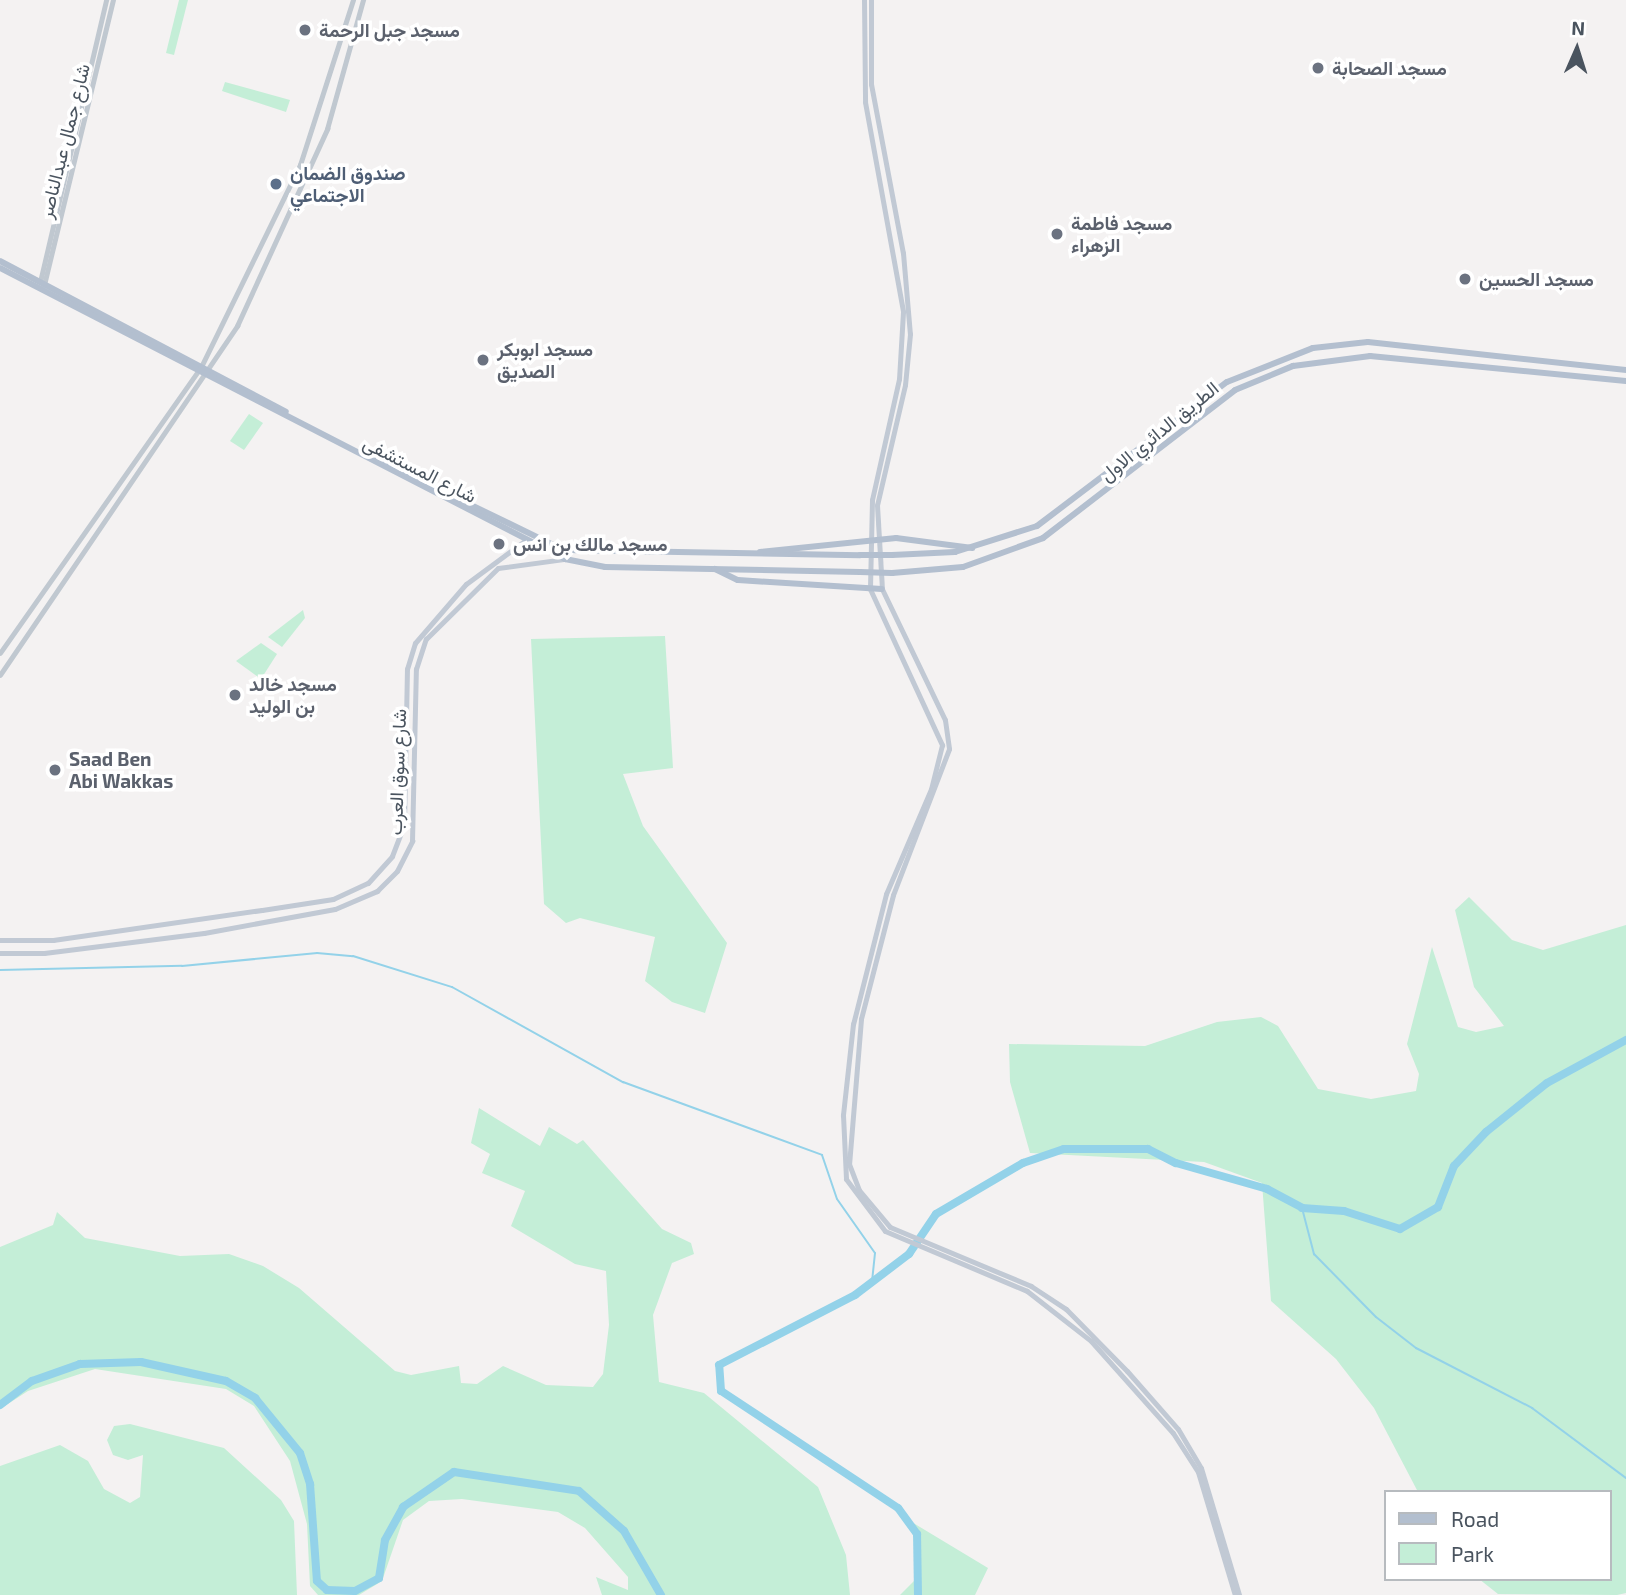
<!DOCTYPE html>
<html>
<head>
<meta charset="utf-8">
<style>
	body { margin:0 }
	#map { position:relative; width:1626px; height:1595px; overflow:hidden; background:#f4f2f2; font-family:"Exo 2",Vazirmatn,sans-serif }
	div>[style] { position:absolute }
	[style*='--x'] { left:calc(var(--x)*1px); top:calc(var(--y)*1px); width:calc(var(--w)*1px); rotate:calc(var(--a)*1deg) }
	.green>* { inset:0; background:#c4eed7 }
	.stream>* { height:2px; margin:-1px; padding:0 1px; transform-origin:1px; border-radius:1px; background:#93d2e9 }
	.river>* { height:8px; margin:-4px; padding:0 4px; transform-origin:4px; border-radius:4px; background:#93d2e9 }
	.tertiary>* { height:4.5px; margin:-2.25px; padding:0 2.25px; transform-origin:2.25px; border-radius:2.25px; background:#c0c8d0 }
	.secondary>* { height:5px; margin:-2.5px; padding:0 2.5px; transform-origin:2.5px; border-radius:2.5px; background:#c1c9d4 }
	.primary>* { height:6px; margin:-3px; padding:0 3px; transform-origin:3px; border-radius:3px; background:#b3bfcf }
	.primary-bridge>* { height:6px; margin:-3px; padding:0 3px; transform-origin:3px; border-radius:3px; background:#b3bfcf }
	.dots>* { width:19px; height:19px; translate:-50% -50%; box-sizing:border-box; border:4px solid #fff; border-radius:50% }
	span { translate:-50% -50%; white-space:nowrap; text-align:center; line-height:1.15; -webkit-text-stroke:7px #fff; paint-order:stroke }
	.worship-label { font-size:19px; color:#5b616d; font-weight:700 }
	.left { translate:0 -50%; text-align:left }
	.street-label { font-size:19px; color:#4a545f }
	.service-label { font-size:19px; color:#4e5e75; font-weight:700 }
	.legend { position:absolute; left:1384px; top:1490px; width:228px; height:91px; box-sizing:border-box; background:#fff; border:2px solid #b7bbbf; margin:0; padding:9px 12px; list-style:none; font-size:21px; color:#4a545f }
	.legend li { display:flex; align-items:center; gap:14px; height:35px }
	.legend b { width:35px; border:2px solid #b7bbbf }
	.north { position:absolute; left:1542px; top:14px; width:70px; height:70px; -webkit-text-stroke:5px #fff; paint-order:stroke; rotate:3deg; font-size:19px; font-weight:700; line-height:28px; text-align:center; color:#4a545f }
	.north::after { content:''; display:block; margin:auto; width:24px; height:32px; background:#4a545f; clip-path:polygon(50% 0,100% 100%,50% 72%,0 100%) }
</style>
</head>
<body>
<div id="map">
	<div class="green">
		<div style="clip-path:polygon(179px 0,188px 0,174px 55px,166px 53px)"></div>
		<div style="clip-path:polygon(225px 82px,290px 100px,286px 112px,222px 91px)"></div>
		<div style="clip-path:polygon(249px 414px,263px 423px,244px 450px,230px 441px)"></div>
		<div style="clip-path:polygon(303px 610px,305px 618px,282px 647px,268px 637px)"></div>
		<div style="clip-path:polygon(665px 636px,673px 768px,623px 774px,643px 826px,727px 943px,705px 1013px,672px 1002px,645px 981px,655px 937px,580px 918px,566px 923px,544px 904px,531px 639px)"></div>
		<div style="clip-path:polygon(261px 643px,277px 654px,261px 679px,236px 661px)"></div>
		<div style="clip-path:polygon(1469px 897px,1512px 940px,1543px 950px,1626px 925px,1626px 1593px,1617px 1595px,1498px 1594px,1479px 1579px,1610px 1579px,1610px 1492px,1418px 1492px,1374px 1408px,1336px 1359px,1271px 1301px,1262px 1183px,1204px 1162px,1030px 1153px,1010px 1082px,1009px 1044px,1145px 1046px,1217px 1022px,1261px 1017px,1278px 1026px,1318px 1089px,1371px 1099px,1416px 1091px,1419px 1074px,1407px 1044px,1432px 947px,1458px 1027px,1476px 1032px,1504px 1026px,1474px 987px,1455px 910px)"></div>
		<div style="clip-path:polygon(479px 1108px,540px 1146px,549px 1127px,577px 1144px,583px 1140px,662px 1229px,691px 1243px,694px 1254px,672px 1263px,653px 1315px,659px 1382px,704px 1393px,818px 1487px,846px 1555px,850px 1595px,602px 1595px,596px 1577px,628px 1590px,628px 1577px,585px 1528px,558px 1512px,462px 1499px,429px 1501px,403px 1520px,382px 1581px,359px 1595px,318px 1595px,310px 1586px,307px 1524px,290px 1461px,254px 1406px,226px 1389px,95px 1369px,28px 1391px,0 1409px,0 1247px,53px 1225px,57px 1212px,85px 1238px,180px 1256px,229px 1254px,263px 1266px,299px 1288px,395px 1371px,411px 1375px,459px 1366px,461px 1383px,477px 1384px,503px 1366px,546px 1385px,593px 1387px,603px 1374px,609px 1325px,606px 1271px,575px 1264px,511px 1226px,525px 1191px,482px 1173px,490px 1154px,471px 1143px)"></div>
		<div style="clip-path:polygon(130px 1424px,224px 1448px,281px 1500px,294px 1521px,297px 1595px,0 1595px,0 1466px,60px 1445px,88px 1461px,104px 1489px,130px 1503px,140px 1497px,143px 1455px,128px 1460px,113px 1455px,107px 1440px,114px 1426px)"></div>
		<div style="clip-path:polygon(910px 1521px,988px 1568px,975px 1595px,900px 1595px,916px 1579px,919px 1564px)"></div>
	</div>
	<div class="stream">
		<div style="--x:0;--y:970;--w:182;--a:-1.3"></div>
		<div style="--x:182;--y:966;--w:136;--a:-5.5"></div>
		<div style="--x:317;--y:953;--w:36;--a:5"></div>
		<div style="--x:353;--y:956;--w:104;--a:17.4"></div>
		<div style="--x:452;--y:987;--w:196;--a:29.1"></div>
		<div style="--x:623;--y:1082;--w:212;--a:20.1"></div>
		<div style="--x:822;--y:1155;--w:46;--a:71.2"></div>
		<div style="--x:837;--y:1199;--w:66;--a:54.9"></div>
		<div style="--x:875;--y:1253;--w:29;--a:96"></div>
		<div style="--x:1302;--y:1208;--w:48;--a:75.4"></div>
		<div style="--x:1314;--y:1254;--w:88;--a:45.5"></div>
		<div style="--x:1376;--y:1317;--w:51;--a:37.8"></div>
		<div style="--x:1416;--y:1348;--w:131;--a:27.3"></div>
		<div style="--x:1532;--y:1408;--w:117;--a:36.7"></div>
	</div>
	<div class="river">
		<div style="--x:0;--y:1405;--w:40;--a:-37"></div>
		<div style="--x:32;--y:1381;--w:51;--a:-19.5"></div>
		<div style="--x:80;--y:1364;--w:61;--a:-1.9"></div>
		<div style="--x:141;--y:1362;--w:87;--a:12.6"></div>
		<div style="--x:226;--y:1381;--w:34;--a:30"></div>
		<div style="--x:255;--y:1398;--w:71;--a:50.7"></div>
		<div style="--x:300;--y:1453;--w:33;--a:72"></div>
		<div style="--x:310;--y:1484;--w:97;--a:85.9"></div>
		<div style="--x:317;--y:1581;--w:13;--a:42"></div>
		<div style="--x:327;--y:1590;--w:28;--a:2"></div>
		<div style="--x:355;--y:1591;--w:27;--a:-28"></div>
		<div style="--x:379;--y:1578;--w:38;--a:-81"></div>
		<div style="--x:385;--y:1540;--w:38;--a:-61"></div>
		<div style="--x:403;--y:1507;--w:62;--a:-34.5"></div>
		<div style="--x:454;--y:1472;--w:126;--a:8.6"></div>
		<div style="--x:579;--y:1491;--w:60;--a:41.6"></div>
		<div style="--x:624;--y:1531;--w:74;--a:60"></div>
		<div style="--x:918;--y:1595;--w:61;--a:-90.9"></div>
		<div style="--x:917;--y:1534;--w:32;--a:-126"></div>
		<div style="--x:898;--y:1508;--w:212;--a:-146.5"></div>
		<div style="--x:721;--y:1391;--w:26;--a:-94"></div>
		<div style="--x:719;--y:1365;--w:153;--a:-27.2"></div>
		<div style="--x:855;--y:1295;--w:68;--a:-37.2"></div>
		<div style="--x:909;--y:1254;--w:48;--a:-56"></div>
		<div style="--x:936;--y:1214;--w:101;--a:-30.4"></div>
		<div style="--x:1023;--y:1163;--w:43;--a:-18.9"></div>
		<div style="--x:1064;--y:1149;--w:84;--a:0"></div>
		<div style="--x:1148;--y:1149;--w:31;--a:27"></div>
		<div style="--x:1176;--y:1163;--w:95;--a:15.9"></div>
		<div style="--x:1267;--y:1189;--w:40;--a:28"></div>
		<div style="--x:1302;--y:1208;--w:42;--a:4.1"></div>
		<div style="--x:1344;--y:1211;--w:59;--a:17.8"></div>
		<div style="--x:1400;--y:1229;--w:44;--a:-30.1"></div>
		<div style="--x:1438;--y:1207;--w:44;--a:-68.7"></div>
		<div style="--x:1454;--y:1166;--w:47;--a:-46.7"></div>
		<div style="--x:1486;--y:1132;--w:78;--a:-38.8"></div>
		<div style="--x:1547;--y:1083;--w:90;--a:-28.6"></div>
	</div>
	<div class="tertiary">
		<div style="--x:40;--y:282;--w:290;--a:-76.8"></div>
		<div style="--x:44;--y:285;--w:293;--a:-76.4"></div>
		<div style="--x:0;--y:653;--w:350;--a:-54.9"></div>
		<div style="--x:201;--y:367;--w:225;--a:-63.9"></div>
		<div style="--x:300;--y:165;--w:173;--a:-72.2"></div>
		<div style="--x:0;--y:675;--w:422;--a:-55.8"></div>
		<div style="--x:237;--y:326;--w:217;--a:-65.4"></div>
		<div style="--x:327;--y:129;--w:134;--a:-74.4"></div>
	</div>
	<div class="secondary">
		<div style="--x:864;--y:0;--w:102;--a:89.4"></div>
		<div style="--x:865;--y:102;--w:213;--a:79.7"></div>
		<div style="--x:903;--y:312;--w:67;--a:93.4"></div>
		<div style="--x:899;--y:379;--w:124;--a:102.6"></div>
		<div style="--x:872;--y:500;--w:89;--a:91.3"></div>
		<div style="--x:870;--y:589;--w:172;--a:65.2"></div>
		<div style="--x:942;--y:745;--w:45;--a:104"></div>
		<div style="--x:931;--y:789;--w:114;--a:113.2"></div>
		<div style="--x:886;--y:894;--w:134;--a:104.2"></div>
		<div style="--x:853;--y:1024;--w:92;--a:96.3"></div>
		<div style="--x:843;--y:1115;--w:64;--a:87.3"></div>
		<div style="--x:846;--y:1179;--w:65;--a:53.1"></div>
		<div style="--x:885;--y:1231;--w:154;--a:22.9"></div>
		<div style="--x:1027;--y:1291;--w:81;--a:38"></div>
		<div style="--x:1091;--y:1341;--w:123;--a:48.3"></div>
		<div style="--x:1173;--y:1433;--w:46;--a:57.3"></div>
		<div style="--x:1198;--y:1472;--w:128;--a:73.3"></div>
		<div style="--x:871;--y:0;--w:84;--a:90"></div>
		<div style="--x:871;--y:84;--w:172;--a:79.3"></div>
		<div style="--x:903;--y:253;--w:81;--a:85.1"></div>
		<div style="--x:910;--y:334;--w:51;--a:95.6"></div>
		<div style="--x:905;--y:385;--w:123;--a:103.1"></div>
		<div style="--x:877;--y:505;--w:84;--a:86.6"></div>
		<div style="--x:882;--y:589;--w:145;--a:64.3"></div>
		<div style="--x:945;--y:720;--w:29;--a:82"></div>
		<div style="--x:949;--y:749;--w:156;--a:111"></div>
		<div style="--x:893;--y:895;--w:128;--a:104.5"></div>
		<div style="--x:861;--y:1019;--w:145;--a:94.7"></div>
		<div style="--x:849;--y:1164;--w:28;--a:69"></div>
		<div style="--x:859;--y:1190;--w:48;--a:50"></div>
		<div style="--x:890;--y:1227;--w:153;--a:22.7"></div>
		<div style="--x:1031;--y:1286;--w:42;--a:33.3"></div>
		<div style="--x:1066;--y:1309;--w:87;--a:45.5"></div>
		<div style="--x:1127;--y:1371;--w:77;--a:48.7"></div>
		<div style="--x:1178;--y:1429;--w:45;--a:59.5"></div>
		<div style="--x:1201;--y:1468;--w:133;--a:73.3"></div>
		<div style="--x:0;--y:940;--w:53;--a:0"></div>
		<div style="--x:53;--y:940;--w:211;--a:-8.2"></div>
		<div style="--x:262;--y:910;--w:72;--a:-8.8"></div>
		<div style="--x:333;--y:899;--w:38;--a:-25"></div>
		<div style="--x:368;--y:883;--w:36;--a:-48"></div>
		<div style="--x:392;--y:856;--w:34;--a:-69"></div>
		<div style="--x:404;--y:824;--w:155;--a:-88.9"></div>
		<div style="--x:407;--y:669;--w:27;--a:-73"></div>
		<div style="--x:415;--y:643;--w:78;--a:-49.2"></div>
		<div style="--x:466;--y:584;--w:76;--a:-36.4"></div>
		<div style="--x:0;--y:953;--w:44;--a:0"></div>
		<div style="--x:44;--y:953;--w:161;--a:-7.1"></div>
		<div style="--x:204;--y:933;--w:133;--a:-10.4"></div>
		<div style="--x:335;--y:909;--w:46;--a:-23.2"></div>
		<div style="--x:377;--y:891;--w:28;--a:-45"></div>
		<div style="--x:397;--y:871;--w:34;--a:-63"></div>
		<div style="--x:412;--y:841;--w:172;--a:-88.7"></div>
		<div style="--x:416;--y:669;--w:32;--a:-72"></div>
		<div style="--x:426;--y:639;--w:101;--a:-44.6"></div>
		<div style="--x:498;--y:568;--w:68;--a:-7.7"></div>
	</div>
	<div class="primary">
		<div style="--x:0;--y:261;--w:323;--a:27.8"></div>
		<div style="--x:0;--y:268;--w:636;--a:27.25"></div>
		<div style="--x:565;--y:559;--w:41;--a:11.3"></div>
		<div style="--x:605;--y:567;--w:255;--a:1.1"></div>
		<div style="--x:366;--y:454;--w:220;--a:25.9"></div>
		<div style="--x:564;--y:550;--w:296;--a:1"></div>
		<div style="--x:760;--y:552;--w:137;--a:-5.9"></div>
		<div style="--x:896;--y:538;--w:77;--a:7.5"></div>
		<div style="--x:892;--y:555;--w:63;--a:-2.7"></div>
		<div style="--x:955;--y:552;--w:86;--a:-17.6"></div>
		<div style="--x:1037;--y:526;--w:238;--a:-37.2"></div>
		<div style="--x:1227;--y:382;--w:92;--a:-21.6"></div>
		<div style="--x:1313;--y:348;--w:55;--a:-6.2"></div>
		<div style="--x:1368;--y:342;--w:260;--a:6.2"></div>
		<div style="--x:715;--y:569;--w:25;--a:26"></div>
		<div style="--x:738;--y:580;--w:144;--a:3.6"></div>
		<div style="--x:892;--y:573;--w:71;--a:-4.8"></div>
		<div style="--x:963;--y:567;--w:85;--a:-19.9"></div>
		<div style="--x:1043;--y:538;--w:242;--a:-37.6"></div>
		<div style="--x:1235;--y:390;--w:63;--a:-22.5"></div>
		<div style="--x:1293;--y:366;--w:78;--a:-7.4"></div>
		<div style="--x:1370;--y:356;--w:257;--a:5.6"></div>
	</div>
	<div class="primary-bridge">
		<div style="--x:860;--y:555;--w:32;--a:0"></div>
		<div style="--x:860;--y:572;--w:32;--a:2"></div>
	</div>
	<div class="dots">
		<div style="left:305px;top:30px;background:#6b7280"></div>
		<div style="left:1318px;top:68px;background:#6b7280"></div>
		<div style="left:276px;top:184px;background:#5c6f8a"></div>
		<div style="left:1057px;top:234px;background:#6b7280"></div>
		<div style="left:1465px;top:279px;background:#6b7280"></div>
		<div style="left:483px;top:360px;background:#6b7280"></div>
		<div style="left:499px;top:544px;background:#6b7280"></div>
		<div style="left:235px;top:695px;background:#6b7280"></div>
		<div style="left:55px;top:770px;background:#6b7280"></div>
	</div>
	<div class="worship-label">
		<span class="left" style="left:319px;top:30px">مسجد جبل الرحمة</span>
		<span class="left" style="left:1332px;top:68px">مسجد الصحابة</span>
		<span class="left" style="left:1071px;top:234px">مسجد فاطمة<br>الزهراء</span>
		<span class="left" style="left:1479px;top:279px">مسجد الحسين</span>
		<span class="left" style="left:497px;top:360px">مسجد ابوبكر<br>الصديق</span>
		<span class="left" style="left:513px;top:544px">مسجد مالك بن انس</span>
		<span class="left" style="left:249px;top:695px">مسجد خالد<br>بن الوليد</span>
		<span class="left" style="left:69px;top:770px">Saad Ben<br>Abi Wakkas</span>
	</div>
	<div class="street-label">
		<span style="left:64px;top:141px;rotate:-76deg">شارع جمال عبدالناصر</span>
		<span style="left:1159px;top:431px;rotate:-39deg">الطريق الدائري الاول</span>
		<span style="left:420px;top:469px;rotate:27deg">شارع المستشفى</span>
		<span style="left:397px;top:772px;rotate:-88deg">شارع سوق العرب</span>
	</div>
	<div class="service-label">
		<span class="left" style="left:290px;top:184px">صندوق الضمان<br>الاجتماعي</span>
	</div>
	<ul class="legend">
	<li><b style="height:9px;background:#b3bfcf"></b>Road</li>
	<li><b style="height:19px;background:#c4eed7"></b>Park</li>
	</ul>
	<div class="north">N</div>
</div>
</body>
</html>
